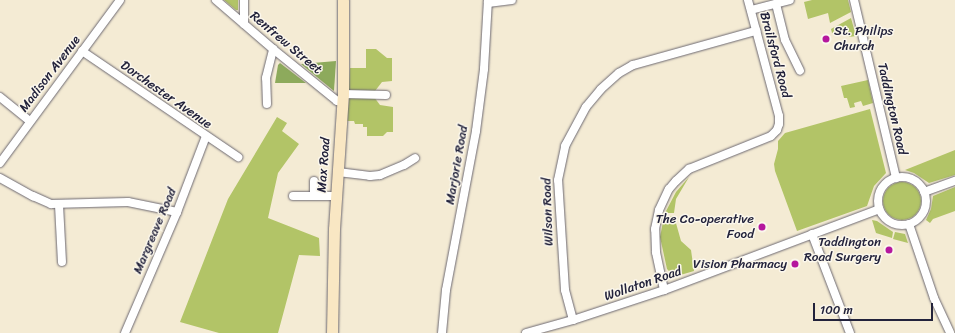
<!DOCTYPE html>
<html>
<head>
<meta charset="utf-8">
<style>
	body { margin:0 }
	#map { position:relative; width:955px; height:333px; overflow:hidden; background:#f4ebd4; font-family:Sriracha,sans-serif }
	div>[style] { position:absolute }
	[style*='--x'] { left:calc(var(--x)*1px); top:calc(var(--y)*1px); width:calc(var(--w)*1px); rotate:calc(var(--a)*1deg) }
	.green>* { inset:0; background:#b2c467 }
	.round { border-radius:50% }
	.forest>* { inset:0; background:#8daa5c }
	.roads { filter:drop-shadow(0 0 1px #6c6871) drop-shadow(0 0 1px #6c6871) }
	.street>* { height:8px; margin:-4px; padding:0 4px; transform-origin:4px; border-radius:4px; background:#fff }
	.street>.ring { margin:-4px; padding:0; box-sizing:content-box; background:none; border:8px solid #fff; border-radius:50% }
	.secondary>* { height:11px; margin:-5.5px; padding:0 5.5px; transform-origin:5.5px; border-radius:5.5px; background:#f9e7c3 }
	.dots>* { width:11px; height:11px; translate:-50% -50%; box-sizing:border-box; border:2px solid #fbf7ec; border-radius:50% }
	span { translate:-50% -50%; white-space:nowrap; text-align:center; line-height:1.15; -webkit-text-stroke:3px #fbf7ec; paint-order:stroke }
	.poi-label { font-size:13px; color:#22223b }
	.left { translate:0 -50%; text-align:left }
	.right { translate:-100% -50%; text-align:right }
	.street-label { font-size:13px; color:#22223b }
	.scale { position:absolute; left:813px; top:303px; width:120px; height:18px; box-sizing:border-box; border:2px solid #22223b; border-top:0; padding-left:5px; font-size:12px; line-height:14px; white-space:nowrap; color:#22223b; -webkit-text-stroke:3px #fbf7ec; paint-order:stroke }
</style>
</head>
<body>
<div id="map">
	<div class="green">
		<div style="clip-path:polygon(224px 0,238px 0,238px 10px,236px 10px)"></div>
		<div style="clip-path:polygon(812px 0,848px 0,851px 12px,830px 23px,828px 13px,808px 19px,804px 2px)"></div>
		<div style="clip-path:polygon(851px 18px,856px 36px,849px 37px,847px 31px,836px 34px,832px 33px,831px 29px)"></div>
		<div style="clip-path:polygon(366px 49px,376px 49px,387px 58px,392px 58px,392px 81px,382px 82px,375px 91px,349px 90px,350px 68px,366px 68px)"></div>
		<div style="clip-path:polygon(868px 80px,873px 103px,863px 106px,861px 101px,854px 103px,855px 107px,850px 108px,847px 98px,844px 98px,841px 86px)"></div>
		<div style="clip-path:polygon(349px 96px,374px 97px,380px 105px,393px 107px,393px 132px,387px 132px,383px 136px,367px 136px,367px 127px,363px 127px,363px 124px,355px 124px,354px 121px,347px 121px)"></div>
		<div style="clip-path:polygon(870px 109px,886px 173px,874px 186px,867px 206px,797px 231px,775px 171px,774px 164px,778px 149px,778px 141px,785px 133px)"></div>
		<div style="clip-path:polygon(277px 117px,287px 123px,282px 131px,299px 144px,278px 173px,268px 218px,319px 238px,320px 256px,299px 255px,278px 333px,219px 333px,180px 322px,228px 199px)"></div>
		<div style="clip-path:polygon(955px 150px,955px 175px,929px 183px,914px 173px,905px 170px)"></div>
		<div style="clip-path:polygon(689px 177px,676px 199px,674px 213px,665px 213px,676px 192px)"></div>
		<div class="round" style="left:883px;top:182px;width:38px;height:38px"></div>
		<div style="clip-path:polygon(955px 187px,955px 211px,933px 219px,930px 223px,926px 220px,931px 209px,933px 196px)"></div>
		<div style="clip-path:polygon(674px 216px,681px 241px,691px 250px,694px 271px,677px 276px,673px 275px,667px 269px,660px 237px,664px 217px)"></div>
		<div style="clip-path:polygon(872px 220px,877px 221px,893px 232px,892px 238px,876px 233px)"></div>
		<div style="clip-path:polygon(895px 232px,905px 234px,908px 243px,893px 239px)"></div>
	</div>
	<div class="forest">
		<div style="clip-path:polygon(336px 61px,334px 91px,301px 64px)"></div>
		<div style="clip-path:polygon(280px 63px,306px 83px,275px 83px,278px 65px)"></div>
	</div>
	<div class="roads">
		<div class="street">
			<div style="--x:216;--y:0;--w:75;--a:40.7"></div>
			<div style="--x:273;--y:49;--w:82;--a:39.1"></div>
			<div style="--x:337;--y:101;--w:5;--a:11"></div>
			<div style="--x:244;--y:0;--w:24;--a:90"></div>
			<div style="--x:854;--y:0;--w:183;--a:76.7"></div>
			<div style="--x:488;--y:3;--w:24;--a:-7"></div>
			<div style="--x:776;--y:4;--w:37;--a:76"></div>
			<div style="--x:785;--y:40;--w:34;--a:64"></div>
			<div style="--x:751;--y:10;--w:40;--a:-14.4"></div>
			<div style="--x:82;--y:51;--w:189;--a:34.2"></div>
			<div style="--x:343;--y:94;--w:43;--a:1.3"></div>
			<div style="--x:0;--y:97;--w:38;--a:39"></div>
			<div style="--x:267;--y:104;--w:26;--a:-92"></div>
			<div style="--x:266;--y:78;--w:30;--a:-76"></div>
			<div style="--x:0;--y:163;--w:202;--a:-53.6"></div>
			<div style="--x:338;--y:172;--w:32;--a:7"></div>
			<div style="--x:370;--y:176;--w:10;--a:-6"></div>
			<div style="--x:380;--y:175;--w:26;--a:-23"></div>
			<div style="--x:404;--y:165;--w:13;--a:-32"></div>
			<div class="ring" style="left:878px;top:177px;width:40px;height:40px"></div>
			<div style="--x:0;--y:178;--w:38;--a:29"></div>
			<div style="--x:33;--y:196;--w:20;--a:24"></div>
			<div style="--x:51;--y:204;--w:77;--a:-1.5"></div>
			<div style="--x:128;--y:202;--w:50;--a:11.5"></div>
			<div style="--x:924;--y:192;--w:33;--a:-20"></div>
			<div style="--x:293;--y:196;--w:43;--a:0"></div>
			<div style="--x:314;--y:196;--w:15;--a:-90"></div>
			<div style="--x:59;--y:205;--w:57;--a:87"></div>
			<div style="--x:909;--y:224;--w:78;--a:71.3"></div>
			<div style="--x:934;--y:298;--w:38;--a:65"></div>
			<div style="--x:812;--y:234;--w:106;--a:69"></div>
			<div style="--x:664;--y:290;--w:39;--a:-102"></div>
			<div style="--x:656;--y:252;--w:23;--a:-92"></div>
			<div style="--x:655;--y:229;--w:19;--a:-78"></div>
			<div style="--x:659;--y:210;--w:23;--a:-65"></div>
			<div style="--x:669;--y:189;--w:11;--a:-49"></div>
			<div style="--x:676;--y:181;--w:18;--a:-43"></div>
			<div style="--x:689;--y:169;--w:88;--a:-21.9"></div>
			<div style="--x:771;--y:136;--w:8;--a:-45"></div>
			<div style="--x:777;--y:130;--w:6;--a:-72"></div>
			<div style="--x:779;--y:124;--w:8;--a:-90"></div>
			<div style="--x:779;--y:116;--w:120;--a:-105"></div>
			<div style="--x:573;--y:320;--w:31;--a:-105"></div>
			<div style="--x:565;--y:290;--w:110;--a:-93.6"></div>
			<div style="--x:558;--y:180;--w:35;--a:-78"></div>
			<div style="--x:565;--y:146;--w:44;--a:-61.7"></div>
			<div style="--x:586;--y:107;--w:23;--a:-50"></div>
			<div style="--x:601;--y:89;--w:24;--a:-42"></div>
			<div style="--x:619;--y:73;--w:16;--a:-30"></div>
			<div style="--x:633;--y:65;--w:128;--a:-15.5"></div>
			<div style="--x:125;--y:333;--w:132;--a:-66.7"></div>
			<div style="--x:177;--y:212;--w:81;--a:-69.1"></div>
			<div style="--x:442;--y:333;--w:43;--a:-84.7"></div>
			<div style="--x:446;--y:290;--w:162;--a:-79.3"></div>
			<div style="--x:476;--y:131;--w:63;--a:-82.6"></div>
			<div style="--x:484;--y:69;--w:69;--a:-86.7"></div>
			<div style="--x:526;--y:333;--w:49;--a:-15.5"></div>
			<div style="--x:573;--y:320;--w:96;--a:-18.2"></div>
			<div style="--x:664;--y:290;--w:230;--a:-20.6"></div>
		</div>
		<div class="secondary">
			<div style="--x:332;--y:333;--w:104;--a:-88.9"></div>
			<div style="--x:334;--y:229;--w:135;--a:-86.2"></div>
			<div style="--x:343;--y:94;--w:94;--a:-90"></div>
		</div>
	</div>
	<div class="dots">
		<div style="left:826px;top:39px;background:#b5179e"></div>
		<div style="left:762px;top:227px;background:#b5179e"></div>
		<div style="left:889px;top:250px;background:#b5179e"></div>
		<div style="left:795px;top:264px;background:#b5179e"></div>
	</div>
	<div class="poi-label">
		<span class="left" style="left:834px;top:39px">St. Philips<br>Church</span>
		<span class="right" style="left:754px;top:227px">The Co-operative<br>Food</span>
		<span class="right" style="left:881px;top:250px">Taddington<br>Road Surgery</span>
		<span class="right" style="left:787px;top:264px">Vision Pharmacy</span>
	</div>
	<div class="street-label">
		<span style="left:286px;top:43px;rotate:40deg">Renfrew Street</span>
		<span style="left:775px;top:55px;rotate:75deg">Brailsford Road</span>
		<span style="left:50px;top:74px;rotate:-53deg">Madison Avenue</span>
		<span style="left:166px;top:95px;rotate:35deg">Dorchester Avenue</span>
		<span style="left:892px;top:109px;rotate:77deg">Taddington Road</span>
		<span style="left:324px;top:165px;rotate:-86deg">Max Road</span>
		<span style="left:457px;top:165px;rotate:-80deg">Marjorie Road</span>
		<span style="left:548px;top:212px;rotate:-92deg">Wilson Road</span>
		<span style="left:155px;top:231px;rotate:-67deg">Margreave Road</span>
		<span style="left:643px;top:284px;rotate:-19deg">Wollaton Road</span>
	</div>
	<div class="scale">100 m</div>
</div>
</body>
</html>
